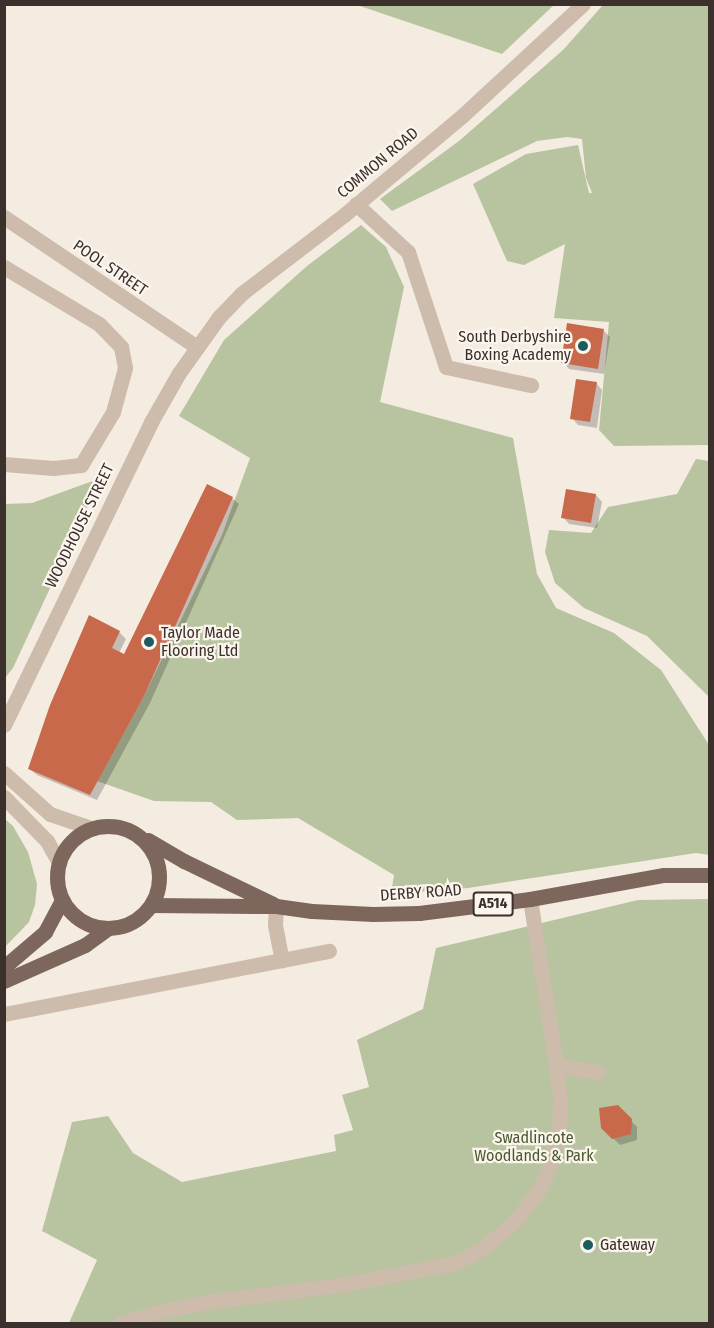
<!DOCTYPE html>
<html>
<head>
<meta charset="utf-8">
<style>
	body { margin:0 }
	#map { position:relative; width:714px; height:1328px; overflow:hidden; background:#f4ebe1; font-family:"Fira Sans Condensed",sans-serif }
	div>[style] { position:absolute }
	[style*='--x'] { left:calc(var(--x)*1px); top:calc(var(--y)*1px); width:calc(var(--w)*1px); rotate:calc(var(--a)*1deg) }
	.green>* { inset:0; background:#b8c4a0 }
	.shadow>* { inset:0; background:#0003 }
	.building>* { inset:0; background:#c8694b }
	.minor>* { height:15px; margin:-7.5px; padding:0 7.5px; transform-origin:7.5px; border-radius:7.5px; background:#cdbbac }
	.major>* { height:15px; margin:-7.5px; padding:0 7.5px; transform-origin:7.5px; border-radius:7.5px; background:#7d675c }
	.major>.ring { margin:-7.5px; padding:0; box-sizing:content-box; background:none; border:15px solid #7d675c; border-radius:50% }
	.dots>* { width:16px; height:16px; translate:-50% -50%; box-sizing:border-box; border:3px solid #fbf5ee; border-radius:50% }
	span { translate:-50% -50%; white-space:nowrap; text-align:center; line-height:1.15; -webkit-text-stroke:4.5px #fbf5ee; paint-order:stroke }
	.shield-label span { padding:2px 4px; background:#fbf5ee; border:2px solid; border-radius:4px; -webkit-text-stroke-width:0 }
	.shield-label { font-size:15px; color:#3b302b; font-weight:700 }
	.street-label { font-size:16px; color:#3b302b }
	.poi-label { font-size:16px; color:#3b302b }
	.right { translate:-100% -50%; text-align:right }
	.left { translate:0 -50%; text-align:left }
	.park-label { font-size:16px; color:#4a5a2e }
	.frame { position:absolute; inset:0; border:6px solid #3b302b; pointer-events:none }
</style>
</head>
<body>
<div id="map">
	<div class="green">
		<div style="clip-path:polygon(357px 5px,554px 5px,502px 54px)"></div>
		<div style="clip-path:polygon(603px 5px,709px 5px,709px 445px,614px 446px,599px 430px,609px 322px,554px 318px,565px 244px,524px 265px,507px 261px,473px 184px,526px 154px,578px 145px,589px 193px,592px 193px,586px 178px,582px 139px,567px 137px,537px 141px,392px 211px,380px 199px,459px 141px,563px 50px)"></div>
		<div style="clip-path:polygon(361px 225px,386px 247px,404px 287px,380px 402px,513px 438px,537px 574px,556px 608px,614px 633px,661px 670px,709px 745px,709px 855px,696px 853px,468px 888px,391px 894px,394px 875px,298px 818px,237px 820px,211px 802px,154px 801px,97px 781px,144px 696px,222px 535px,250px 458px,179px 416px,224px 340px,307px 266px)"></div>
		<div style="clip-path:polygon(696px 459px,709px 461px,709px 697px,647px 636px,584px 608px,555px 583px,545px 552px,549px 530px,591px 533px,608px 507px,677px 494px)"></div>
		<div style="clip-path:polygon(101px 478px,13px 668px,5px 678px,5px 504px,32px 503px)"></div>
		<div style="clip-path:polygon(5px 819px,13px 826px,28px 852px,37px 884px,35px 905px,29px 922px,5px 947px)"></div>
		<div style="clip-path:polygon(709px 899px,709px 1323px,69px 1323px,97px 1260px,42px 1231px,72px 1122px,108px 1116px,133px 1153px,182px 1182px,336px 1151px,334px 1135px,353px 1130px,342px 1095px,369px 1087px,357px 1040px,423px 1009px,436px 948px,638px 900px)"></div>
	</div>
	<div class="shadow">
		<div style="clip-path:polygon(604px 331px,610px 337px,604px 374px,569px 369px,563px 362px)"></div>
		<div style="clip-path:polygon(596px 383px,602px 390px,597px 428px,578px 425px,572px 418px)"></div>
		<div style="clip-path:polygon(596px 495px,602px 502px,597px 528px,569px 524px,563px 517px)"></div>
		<div style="clip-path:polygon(232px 498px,239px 504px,150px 703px,97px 800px,37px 775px,30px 769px,119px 632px,126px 639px,119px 653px,124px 656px)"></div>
		<div style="clip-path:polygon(618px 1107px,637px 1127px,637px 1140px,620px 1145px,602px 1127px)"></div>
	</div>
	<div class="building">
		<div style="clip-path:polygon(567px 323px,604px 329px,598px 369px,561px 363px)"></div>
		<div style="clip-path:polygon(576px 379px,597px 382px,590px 422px,570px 419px)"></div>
		<div style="clip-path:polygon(207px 484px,233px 497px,144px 696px,90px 795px,28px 769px,50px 705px,89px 615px,120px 631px,112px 648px,124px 654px)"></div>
		<div style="clip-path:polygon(566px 489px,596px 494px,591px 523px,561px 518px)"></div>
		<div style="clip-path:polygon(618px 1105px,632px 1119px,631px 1134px,612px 1139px,601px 1128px,599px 1108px)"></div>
	</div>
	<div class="minor">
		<div style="--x:356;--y:204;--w:71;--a:42.7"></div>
		<div style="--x:408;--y:252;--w:121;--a:71.7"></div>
		<div style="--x:446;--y:367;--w:87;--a:12"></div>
		<div style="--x:4;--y:217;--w:233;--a:34"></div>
		<div style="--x:4;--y:267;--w:111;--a:31"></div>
		<div style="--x:99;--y:324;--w:32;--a:46"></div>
		<div style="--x:121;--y:347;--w:21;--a:79"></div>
		<div style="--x:125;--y:368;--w:46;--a:105.3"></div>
		<div style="--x:113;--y:412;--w:62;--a:121.1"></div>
		<div style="--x:81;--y:465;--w:28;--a:174"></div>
		<div style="--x:53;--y:468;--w:49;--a:-175.3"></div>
		<div style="--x:4;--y:725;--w:337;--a:-64.1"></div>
		<div style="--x:151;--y:422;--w:56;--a:-60.3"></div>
		<div style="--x:179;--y:373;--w:69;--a:-54.5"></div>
		<div style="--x:219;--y:317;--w:32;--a:-46"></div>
		<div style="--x:241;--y:294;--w:130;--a:-37.5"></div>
		<div style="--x:344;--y:215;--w:154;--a:-40"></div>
		<div style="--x:462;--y:116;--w:165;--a:-42.8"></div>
		<div style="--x:4;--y:773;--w:62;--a:41.7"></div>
		<div style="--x:50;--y:814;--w:43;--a:18.9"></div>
		<div style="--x:4;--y:797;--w:62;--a:45.7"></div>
		<div style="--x:47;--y:841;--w:25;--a:61"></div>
		<div style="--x:276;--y:906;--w:19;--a:93"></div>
		<div style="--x:275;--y:925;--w:36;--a:79"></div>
		<div style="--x:4;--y:1014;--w:331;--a:-11"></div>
		<div style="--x:556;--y:1065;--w:42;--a:9.7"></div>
		<div style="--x:120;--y:1324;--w:35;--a:-18"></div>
		<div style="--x:153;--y:1313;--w:54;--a:-11.7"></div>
		<div style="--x:206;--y:1302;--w:141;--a:-7.3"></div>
		<div style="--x:346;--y:1284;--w:111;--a:-10.9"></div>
		<div style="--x:455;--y:1263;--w:34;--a:-28"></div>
		<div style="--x:485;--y:1247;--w:38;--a:-41"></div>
		<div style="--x:514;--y:1222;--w:41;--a:-52"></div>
		<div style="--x:539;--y:1190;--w:18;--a:-63"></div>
		<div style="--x:547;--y:1174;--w:47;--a:-75.1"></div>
		<div style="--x:559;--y:1129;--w:30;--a:-88"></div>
		<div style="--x:560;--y:1099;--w:34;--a:-97"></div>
		<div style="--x:556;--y:1065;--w:168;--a:-98.9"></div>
	</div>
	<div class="major">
		<div class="ring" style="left:57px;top:826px;width:87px;height:87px"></div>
		<div style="--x:148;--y:840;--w:42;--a:30.3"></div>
		<div style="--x:184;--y:861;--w:99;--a:25.8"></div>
		<div style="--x:151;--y:905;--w:125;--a:0.5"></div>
		<div style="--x:276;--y:906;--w:36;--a:8"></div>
		<div style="--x:312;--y:911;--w:61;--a:2.8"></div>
		<div style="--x:373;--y:914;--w:46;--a:-1.2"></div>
		<div style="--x:419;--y:913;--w:112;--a:-7.2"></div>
		<div style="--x:530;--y:899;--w:136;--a:-10.2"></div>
		<div style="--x:664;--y:875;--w:46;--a:0"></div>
		<div style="--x:4;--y:967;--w:54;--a:-40.5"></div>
		<div style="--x:45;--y:932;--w:36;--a:-62"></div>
		<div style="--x:4;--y:981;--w:89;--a:-24"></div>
		<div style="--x:85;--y:945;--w:29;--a:-36"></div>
	</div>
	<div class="dots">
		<div style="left:583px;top:346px;background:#1f5a5e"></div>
		<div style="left:149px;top:642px;background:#1f5a5e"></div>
		<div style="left:588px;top:1245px;background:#1f5a5e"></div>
	</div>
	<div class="shield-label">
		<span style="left:493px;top:904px">A514</span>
	</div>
	<div class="street-label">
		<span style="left:378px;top:163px;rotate:-40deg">COMMON ROAD</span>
		<span style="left:110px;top:268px;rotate:34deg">POOL STREET</span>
		<span style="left:80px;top:526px;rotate:-64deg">WOODHOUSE STREET</span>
		<span style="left:421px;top:893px;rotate:-4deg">DERBY ROAD</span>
	</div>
	<div class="poi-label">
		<span class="right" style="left:571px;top:346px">South Derbyshire<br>Boxing Academy</span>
		<span class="left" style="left:161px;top:642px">Taylor Made<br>Flooring Ltd</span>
		<span class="left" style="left:600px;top:1245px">Gateway</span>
	</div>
	<div class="park-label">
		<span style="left:534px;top:1147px">Swadlincote<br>Woodlands &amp; Park</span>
	</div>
	<div class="frame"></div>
</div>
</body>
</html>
